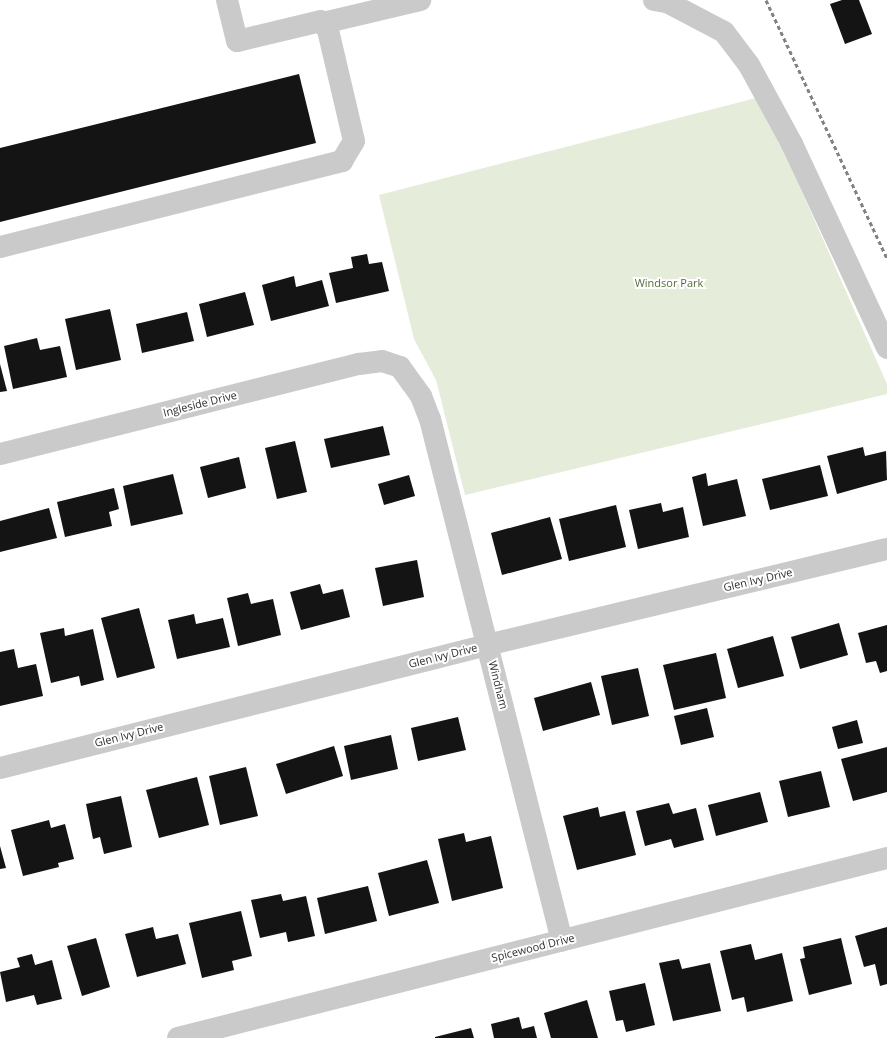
<!DOCTYPE html>
<html>
<head>
<meta charset="utf-8">
<style>
	body { margin:0 }
	#map { position:relative; width:887px; height:1038px; overflow:hidden; background:#fff; font-family:"Open Sans",sans-serif }
	div>[style] { position:absolute }
	[style*='--x'] { left:calc(var(--x)*1px); top:calc(var(--y)*1px); width:calc(var(--w)*1px); rotate:calc(var(--a)*1deg) }
	.green>* { inset:0; background:#e5ecda }
	.building>* { inset:0; background:#141414 }
	.minor>* { height:22px; margin:-11px; padding:0 11px; transform-origin:11px; border-radius:11px; background:#cacaca }
	.rail>* { height:3px; margin-top:-1.5px; transform-origin:0; background:repeating-linear-gradient(90deg,#828282 0 4px,transparent 0 7px) }
	span { translate:-50% -50%; white-space:nowrap; text-align:center; line-height:1.15; -webkit-text-stroke:4px #fff; paint-order:stroke }
	.park-label { font-size:11px; color:#546c38 }
	.street-label { font-size:11px; color:#2d2d2d }
</style>
</head>
<body>
<div id="map">
	<div class="green">
		<div style="clip-path:polygon(760px 97px,887px 384px,887px 394px,465px 495px,436px 380px,414px 339px,379px 195px)"></div>
	</div>
	<div class="building">
		<div style="clip-path:polygon(842px 0,859px 0,872px 34px,845px 44px,830px 4px)"></div>
		<div style="clip-path:polygon(299px 74px,316px 143px,0 222px,0 148px)"></div>
		<div style="clip-path:polygon(367px 254px,369px 264px,382px 262px,389px 291px,336px 303px,329px 273px,353px 268px,351px 257px)"></div>
		<div style="clip-path:polygon(294px 276px,296px 287px,322px 280px,329px 306px,271px 321px,262px 285px)"></div>
		<div style="clip-path:polygon(245px 292px,254px 325px,207px 337px,199px 304px)"></div>
		<div style="clip-path:polygon(110px 309px,121px 360px,76px 370px,65px 319px)"></div>
		<div style="clip-path:polygon(187px 312px,194px 341px,142px 353px,136px 324px)"></div>
		<div style="clip-path:polygon(37px 338px,40px 350px,60px 346px,67px 377px,13px 389px,4px 346px)"></div>
		<div style="clip-path:polygon(0 364px,7px 391px,0 392px)"></div>
		<div style="clip-path:polygon(383px 426px,390px 455px,331px 468px,324px 439px)"></div>
		<div style="clip-path:polygon(295px 441px,307px 492px,277px 499px,265px 448px)"></div>
		<div style="clip-path:polygon(863px 447px,865px 456px,886px 451px,887px 480px,837px 494px,827px 456px)"></div>
		<div style="clip-path:polygon(239px 457px,246px 488px,208px 498px,200px 467px)"></div>
		<div style="clip-path:polygon(820px 465px,828px 496px,770px 510px,762px 479px)"></div>
		<div style="clip-path:polygon(706px 473px,708px 486px,737px 479px,746px 516px,703px 526px,692px 477px)"></div>
		<div style="clip-path:polygon(173px 474px,183px 514px,131px 526px,123px 486px)"></div>
		<div style="clip-path:polygon(409px 475px,415px 496px,384px 505px,378px 484px)"></div>
		<div style="clip-path:polygon(114px 488px,119px 509px,109px 512px,112px 526px,65px 537px,57px 502px)"></div>
		<div style="clip-path:polygon(661px 503px,663px 512px,683px 507px,689px 537px,638px 549px,629px 510px)"></div>
		<div style="clip-path:polygon(616px 505px,626px 547px,569px 561px,559px 519px)"></div>
		<div style="clip-path:polygon(49px 508px,57px 538px,0 552px,0 521px)"></div>
		<div style="clip-path:polygon(550px 517px,562px 559px,502px 575px,491px 533px)"></div>
		<div style="clip-path:polygon(417px 560px,424px 597px,383px 606px,375px 568px)"></div>
		<div style="clip-path:polygon(320px 584px,323px 594px,343px 589px,350px 617px,301px 630px,290px 592px)"></div>
		<div style="clip-path:polygon(248px 593px,251px 604px,273px 599px,281px 635px,238px 646px,227px 598px)"></div>
		<div style="clip-path:polygon(139px 608px,155px 668px,117px 678px,101px 618px)"></div>
		<div style="clip-path:polygon(194px 614px,196px 624px,223px 618px,230px 647px,177px 659px,168px 620px)"></div>
		<div style="clip-path:polygon(839px 623px,848px 655px,800px 669px,791px 637px)"></div>
		<div style="clip-path:polygon(887px 625px,887px 671px,880px 673px,876px 661px,866px 663px,858px 633px)"></div>
		<div style="clip-path:polygon(64px 628px,65px 636px,93px 629px,104px 680px,81px 686px,79px 676px,51px 683px,40px 633px)"></div>
		<div style="clip-path:polygon(773px 636px,784px 676px,738px 688px,727px 649px)"></div>
		<div style="clip-path:polygon(14px 649px,18px 668px,36px 664px,43px 696px,0 706px,0 652px)"></div>
		<div style="clip-path:polygon(716px 653px,726px 698px,674px 710px,663px 665px)"></div>
		<div style="clip-path:polygon(638px 668px,649px 716px,612px 725px,601px 676px)"></div>
		<div style="clip-path:polygon(591px 682px,600px 715px,543px 731px,534px 698px)"></div>
		<div style="clip-path:polygon(707px 708px,714px 737px,681px 745px,674px 716px)"></div>
		<div style="clip-path:polygon(458px 717px,466px 750px,418px 761px,411px 728px)"></div>
		<div style="clip-path:polygon(857px 720px,863px 743px,838px 749px,832px 727px)"></div>
		<div style="clip-path:polygon(391px 735px,398px 769px,351px 780px,344px 746px)"></div>
		<div style="clip-path:polygon(334px 746px,343px 776px,286px 794px,276px 764px)"></div>
		<div style="clip-path:polygon(887px 747px,887px 792px,853px 801px,841px 759px)"></div>
		<div style="clip-path:polygon(246px 767px,258px 816px,220px 825px,209px 776px)"></div>
		<div style="clip-path:polygon(821px 771px,830px 807px,788px 817px,779px 781px)"></div>
		<div style="clip-path:polygon(197px 777px,209px 825px,159px 838px,146px 790px)"></div>
		<div style="clip-path:polygon(760px 792px,768px 822px,716px 836px,708px 805px)"></div>
		<div style="clip-path:polygon(121px 796px,132px 847px,104px 854px,100px 837px,93px 839px,86px 804px)"></div>
		<div style="clip-path:polygon(669px 803px,673px 814px,696px 808px,704px 840px,674px 848px,671px 839px,645px 846px,636px 811px)"></div>
		<div style="clip-path:polygon(598px 807px,600px 817px,625px 811px,636px 855px,577px 870px,563px 816px)"></div>
		<div style="clip-path:polygon(49px 820px,51px 828px,65px 824px,74px 859px,58px 863px,59px 867px,23px 876px,11px 830px)"></div>
		<div style="clip-path:polygon(464px 833px,466px 842px,491px 836px,503px 888px,452px 901px,438px 839px)"></div>
		<div style="clip-path:polygon(0 846px,6px 868px,0 869px)"></div>
		<div style="clip-path:polygon(427px 860px,439px 903px,389px 916px,378px 873px)"></div>
		<div style="clip-path:polygon(368px 886px,377px 921px,325px 934px,317px 898px)"></div>
		<div style="clip-path:polygon(281px 894px,283px 901px,306px 896px,315px 936px,288px 942px,286px 932px,260px 938px,251px 900px)"></div>
		<div style="clip-path:polygon(241px 911px,252px 956px,232px 961px,234px 970px,202px 978px,189px 923px)"></div>
		<div style="clip-path:polygon(153px 927px,156px 939px,178px 934px,186px 964px,137px 977px,125px 934px)"></div>
		<div style="clip-path:polygon(887px 927px,887px 984px,880px 986px,875px 964px,864px 967px,855px 936px)"></div>
		<div style="clip-path:polygon(96px 938px,110px 987px,82px 996px,67px 946px)"></div>
		<div style="clip-path:polygon(841px 938px,852px 984px,809px 995px,800px 959px,805px 958px,803px 947px)"></div>
		<div style="clip-path:polygon(751px 944px,755px 960px,782px 953px,793px 1001px,747px 1012px,744px 997px,732px 1000px,720px 951px)"></div>
		<div style="clip-path:polygon(32px 954px,35px 965px,52px 960px,62px 999px,37px 1005px,34px 995px,6px 1002px,0 972px,20px 967px,17px 958px)"></div>
		<div style="clip-path:polygon(679px 959px,682px 969px,710px 963px,721px 1011px,673px 1021px,659px 963px)"></div>
		<div style="clip-path:polygon(645px 983px,655px 1025px,626px 1032px,623px 1020px,616px 1021px,609px 991px)"></div>
		<div style="clip-path:polygon(587px 1000px,598px 1038px,551px 1038px,544px 1013px)"></div>
		<div style="clip-path:polygon(519px 1017px,522px 1029px,534px 1026px,537px 1038px,494px 1038px,491px 1024px)"></div>
		<div style="clip-path:polygon(471px 1028px,474px 1038px,435px 1038px,435px 1037px)"></div>
	</div>
	<div class="minor">
		<div style="--x:654;--y:0;--w:13;--a:9"></div>
		<div style="--x:667;--y:2;--w:64;--a:27.8"></div>
		<div style="--x:724;--y:32;--w:41;--a:52.9"></div>
		<div style="--x:749;--y:65;--w:90;--a:61.4"></div>
		<div style="--x:792;--y:144;--w:225;--a:65"></div>
		<div style="--x:323;--y:23;--w:100;--a:-13.3"></div>
		<div style="--x:0;--y:247;--w:353;--a:-14.1"></div>
		<div style="--x:342;--y:161;--w:23;--a:-59"></div>
		<div style="--x:354;--y:141;--w:114;--a:-103.2"></div>
		<div style="--x:328;--y:30;--w:11;--a:-128"></div>
		<div style="--x:321;--y:21;--w:86;--a:166.6"></div>
		<div style="--x:237;--y:41;--w:42;--a:-103.7"></div>
		<div style="--x:0;--y:454;--w:370;--a:-14.1"></div>
		<div style="--x:359;--y:364;--w:23;--a:-7"></div>
		<div style="--x:382;--y:361;--w:19;--a:18"></div>
		<div style="--x:400;--y:367;--w:36;--a:54"></div>
		<div style="--x:421;--y:396;--w:25;--a:69"></div>
		<div style="--x:430;--y:419;--w:538;--a:75.81"></div>
		<div style="--x:0;--y:768;--w:502;--a:-14.17"></div>
		<div style="--x:487;--y:645;--w:411;--a:-13.5"></div>
		<div style="--x:178;--y:1038;--w:731;--a:-14.25"></div>
	</div>
	<div class="rail">
		<div style="--x:766;--y:0;--w:285;--a:64.9"></div>
	</div>
	<div class="park-label">
		<span style="left:669px;top:283px">Windsor Park</span>
	</div>
	<div class="street-label">
		<span style="left:200px;top:404px;rotate:-14deg">Ingleside Drive</span>
		<span style="left:758px;top:580px;rotate:-13deg">Glen Ivy Drive</span>
		<span style="left:443px;top:656px;rotate:-14deg">Glen Ivy Drive</span>
		<span style="left:498px;top:685px;rotate:76deg">Windham</span>
		<span style="left:129px;top:735px;rotate:-14deg">Glen Ivy Drive</span>
		<span style="left:533px;top:948px;rotate:-14deg">Spicewood Drive</span>
	</div>
</div>
</body>
</html>
